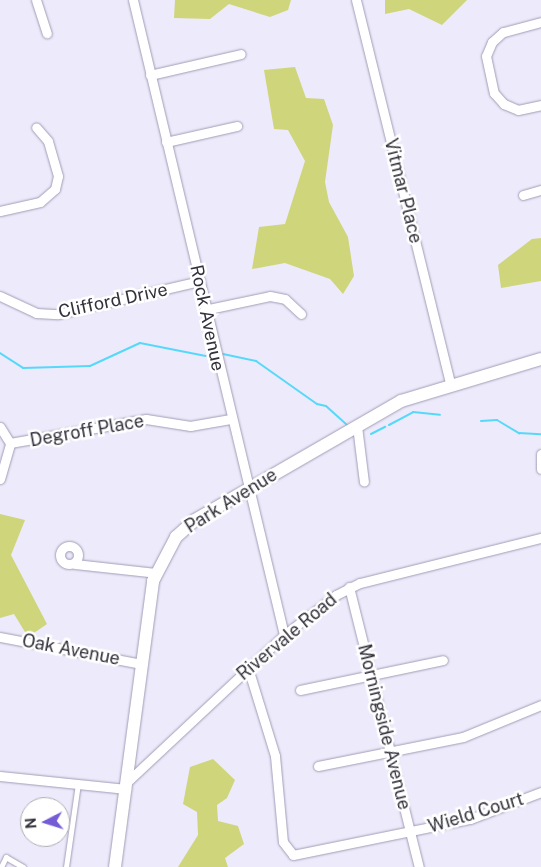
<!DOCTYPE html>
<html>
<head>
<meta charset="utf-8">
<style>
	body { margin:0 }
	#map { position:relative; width:541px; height:867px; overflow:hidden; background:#edeafb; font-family:"Public Sans",sans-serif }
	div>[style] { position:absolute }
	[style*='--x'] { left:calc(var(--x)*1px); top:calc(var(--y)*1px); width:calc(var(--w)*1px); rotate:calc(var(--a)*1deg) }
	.green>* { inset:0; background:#cfd57b }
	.stream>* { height:2px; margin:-1px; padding:0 1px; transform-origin:1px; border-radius:1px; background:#56d9f9 }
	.roads { filter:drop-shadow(0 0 1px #a29cb6) drop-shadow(0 0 1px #a29cb6) }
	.lane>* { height:4.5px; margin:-2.25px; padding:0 2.25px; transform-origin:2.25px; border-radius:2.25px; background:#fff }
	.street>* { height:9px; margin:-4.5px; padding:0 4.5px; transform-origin:4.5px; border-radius:4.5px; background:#fff }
	.street>.ring { margin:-4.5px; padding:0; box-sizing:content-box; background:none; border:9px solid #fff; border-radius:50% }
	.secondary>* { height:12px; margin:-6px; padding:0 6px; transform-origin:6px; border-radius:6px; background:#fff }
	span { translate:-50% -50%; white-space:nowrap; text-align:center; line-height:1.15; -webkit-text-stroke:5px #fff; paint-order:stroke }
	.street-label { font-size:18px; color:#33313b }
	.north { position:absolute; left:20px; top:797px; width:50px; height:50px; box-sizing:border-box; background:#fff; border:1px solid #adadb1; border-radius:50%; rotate:265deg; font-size:14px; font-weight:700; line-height:20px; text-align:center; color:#33313b }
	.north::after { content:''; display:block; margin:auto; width:18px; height:22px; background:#755cd6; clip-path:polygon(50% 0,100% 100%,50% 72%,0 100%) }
</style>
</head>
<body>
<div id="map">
	<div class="green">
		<div style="clip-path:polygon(175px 0,291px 0,288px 10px,270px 17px,229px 4px,210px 19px,174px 18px)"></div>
		<div style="clip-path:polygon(385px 0,467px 0,442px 25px,409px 9px,385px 14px)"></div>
		<div style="clip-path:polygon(295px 67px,306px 98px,324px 99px,333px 125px,325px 182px,329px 202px,348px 237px,354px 276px,343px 294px,330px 279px,285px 263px,252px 269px,259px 227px,285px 224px,305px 161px,288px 130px,274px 129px,264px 70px)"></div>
		<div style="clip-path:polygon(541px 238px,541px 281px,501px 288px,498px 265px,532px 239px)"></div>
		<div style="clip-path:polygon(0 514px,25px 520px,11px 555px,47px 624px,28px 637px,14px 614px,0 618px)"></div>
		<div style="clip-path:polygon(213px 759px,235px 780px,227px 798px,217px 805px,218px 821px,238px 826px,244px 844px,225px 858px,228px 867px,178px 867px,198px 835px,197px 812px,183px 804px,190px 767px)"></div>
	</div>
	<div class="stream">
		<div style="--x:0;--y:353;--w:27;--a:33"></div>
		<div style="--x:23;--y:368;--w:67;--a:-1.7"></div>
		<div style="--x:90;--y:366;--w:55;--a:-24.7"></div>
		<div style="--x:140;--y:343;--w:67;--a:11.1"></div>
		<div style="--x:223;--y:354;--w:34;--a:12"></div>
		<div style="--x:256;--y:361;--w:75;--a:35.2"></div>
		<div style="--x:317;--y:404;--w:9;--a:13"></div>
		<div style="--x:326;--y:406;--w:28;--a:42"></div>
		<div style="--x:481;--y:421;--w:16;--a:-4"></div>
		<div style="--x:497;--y:420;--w:26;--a:31"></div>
		<div style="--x:519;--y:433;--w:22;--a:3"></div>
		<div style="--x:389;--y:425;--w:27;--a:-28"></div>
		<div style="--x:413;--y:412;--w:27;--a:6"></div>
		<div style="--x:371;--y:434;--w:16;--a:-27"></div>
	</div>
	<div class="roads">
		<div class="lane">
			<div style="--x:1;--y:867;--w:11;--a:-63"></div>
			<div style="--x:6;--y:857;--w:20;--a:30"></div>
			<div style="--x:66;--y:867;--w:84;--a:-81.8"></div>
		</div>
		<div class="street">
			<div style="--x:36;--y:0;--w:35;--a:72"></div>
			<div style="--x:133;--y:0;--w:653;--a:76.62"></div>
			<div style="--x:356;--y:0;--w:394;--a:76.2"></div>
			<div style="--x:541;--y:22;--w:39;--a:165"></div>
			<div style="--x:503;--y:32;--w:15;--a:138"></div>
			<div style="--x:492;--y:42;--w:15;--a:113"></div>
			<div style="--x:486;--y:56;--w:38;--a:78"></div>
			<div style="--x:494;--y:93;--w:15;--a:48"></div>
			<div style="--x:504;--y:104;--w:15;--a:23"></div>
			<div style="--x:518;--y:110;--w:24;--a:-12"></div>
			<div style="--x:150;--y:75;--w:93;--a:-13"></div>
			<div style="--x:166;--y:142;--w:73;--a:-12.7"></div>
			<div style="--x:523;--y:195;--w:19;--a:-16"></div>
			<div style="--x:0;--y:211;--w:41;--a:-12.7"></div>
			<div style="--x:40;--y:202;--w:20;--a:-41"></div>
			<div style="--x:55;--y:189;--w:13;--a:-77"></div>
			<div style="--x:58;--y:176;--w:36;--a:-106"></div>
			<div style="--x:48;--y:141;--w:18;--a:-131"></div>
			<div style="--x:0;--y:296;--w:40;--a:25"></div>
			<div style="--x:36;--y:313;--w:22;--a:3"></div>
			<div style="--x:58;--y:314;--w:146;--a:-13.1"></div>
			<div style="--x:204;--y:310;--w:67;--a:-12"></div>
			<div style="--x:270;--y:296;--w:15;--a:11"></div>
			<div style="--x:285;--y:299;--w:22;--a:43"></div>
			<div style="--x:357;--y:426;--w:56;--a:82.9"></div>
			<div style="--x:0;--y:427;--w:19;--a:58"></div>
			<div style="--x:10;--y:443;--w:138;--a:-10"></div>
			<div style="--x:146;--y:419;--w:45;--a:9"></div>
			<div style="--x:190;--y:426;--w:41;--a:-9.9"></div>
			<div style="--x:541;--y:454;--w:15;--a:90"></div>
			<div style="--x:0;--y:479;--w:37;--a:-74"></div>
			<div class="ring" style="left:60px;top:546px;width:9px;height:9px"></div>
			<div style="--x:75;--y:564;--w:81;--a:6.3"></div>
			<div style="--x:349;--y:587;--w:289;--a:76"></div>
			<div style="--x:0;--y:637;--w:145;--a:10.8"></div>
			<div style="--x:248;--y:668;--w:92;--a:72.9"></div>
			<div style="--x:275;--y:756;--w:86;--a:84.7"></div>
			<div style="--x:283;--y:842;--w:16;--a:52"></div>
			<div style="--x:293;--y:855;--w:181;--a:-11.5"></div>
			<div style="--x:470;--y:819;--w:76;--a:-20.8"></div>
			<div style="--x:300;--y:690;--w:146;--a:-11.8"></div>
			<div style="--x:318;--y:766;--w:148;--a:-11.3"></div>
			<div style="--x:463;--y:737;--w:84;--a:-22.3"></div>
			<div style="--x:0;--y:776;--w:127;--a:5.9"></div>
			<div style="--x:126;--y:783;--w:216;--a:-43.1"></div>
			<div style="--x:284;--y:635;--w:66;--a:-37.6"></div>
			<div style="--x:336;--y:595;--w:27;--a:-27"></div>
			<div style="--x:360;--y:583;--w:187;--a:-14"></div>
		</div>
		<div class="secondary">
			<div style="--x:115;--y:867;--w:289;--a:-82.4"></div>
			<div style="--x:153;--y:581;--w:50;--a:-62.4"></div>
			<div style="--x:176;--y:537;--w:25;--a:-42"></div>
			<div style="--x:195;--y:520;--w:238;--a:-30"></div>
			<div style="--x:401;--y:401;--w:146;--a:-16.7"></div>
		</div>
	</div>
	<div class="street-label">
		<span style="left:403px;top:191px;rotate:76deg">Vitmar Place</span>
		<span style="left:113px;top:301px;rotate:-12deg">Clifford Drive</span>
		<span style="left:207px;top:318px;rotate:78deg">Rock Avenue</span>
		<span style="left:87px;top:431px;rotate:-10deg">Degroff Place</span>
		<span style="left:231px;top:501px;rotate:-32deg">Park Avenue</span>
		<span style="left:287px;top:637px;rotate:-40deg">Rivervale Road</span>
		<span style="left:71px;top:650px;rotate:11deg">Oak Avenue</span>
		<span style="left:384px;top:727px;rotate:76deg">Morningside Avenue</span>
		<span style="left:476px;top:813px;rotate:-17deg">Wield Court</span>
	</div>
	<div class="north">N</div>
</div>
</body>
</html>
